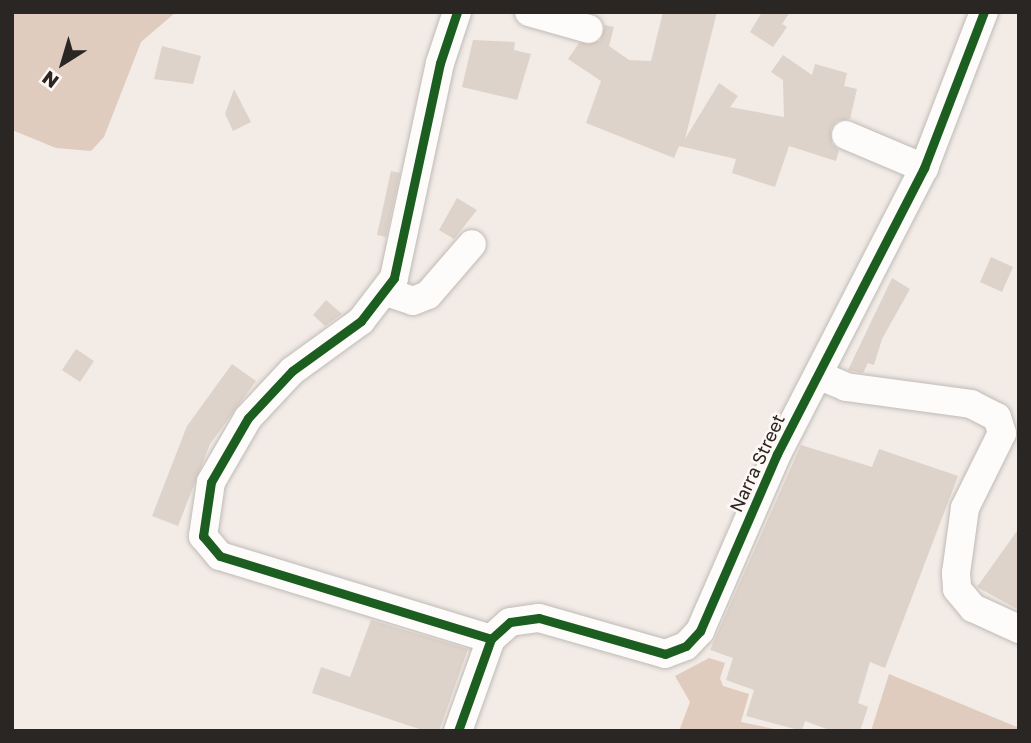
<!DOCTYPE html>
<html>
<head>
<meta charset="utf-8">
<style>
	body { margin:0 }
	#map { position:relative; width:1031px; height:743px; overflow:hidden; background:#f2ebe6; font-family:"Golos Text",sans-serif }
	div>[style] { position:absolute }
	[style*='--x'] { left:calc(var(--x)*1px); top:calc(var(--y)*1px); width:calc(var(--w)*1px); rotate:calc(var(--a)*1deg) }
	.green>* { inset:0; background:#e0ccbe }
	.building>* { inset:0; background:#ded3ca }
	.roads { filter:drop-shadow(0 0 2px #c0bbb7) drop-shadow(0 0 2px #c0bbb7) }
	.minor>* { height:28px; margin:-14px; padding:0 14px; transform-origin:14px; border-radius:14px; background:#fdfcfb }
	.cycleway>* { height:9px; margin:-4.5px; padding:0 4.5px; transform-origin:4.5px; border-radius:4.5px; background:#1b5e20 }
	span { translate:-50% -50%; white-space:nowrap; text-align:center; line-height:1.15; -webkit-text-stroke:5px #fef8f5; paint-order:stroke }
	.street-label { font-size:18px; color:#2a2623 }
	.frame { position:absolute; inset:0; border:14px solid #2a2623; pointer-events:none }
	.north { position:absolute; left:28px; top:28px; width:70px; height:70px; -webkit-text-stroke:5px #fef8f5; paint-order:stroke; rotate:217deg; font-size:19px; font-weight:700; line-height:28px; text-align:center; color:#2a2623 }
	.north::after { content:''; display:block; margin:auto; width:24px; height:32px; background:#2a2623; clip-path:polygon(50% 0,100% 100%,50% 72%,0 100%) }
</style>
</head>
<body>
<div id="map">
	<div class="green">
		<div style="clip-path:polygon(12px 12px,176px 12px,141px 42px,104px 137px,91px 151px,56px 148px,12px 130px)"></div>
		<div style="clip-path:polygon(709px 658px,725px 663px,720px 678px,723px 686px,749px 694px,741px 722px,784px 731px,679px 731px,690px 702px,675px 676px)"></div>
		<div style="clip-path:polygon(889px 674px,1019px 728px,1019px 731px,871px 731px)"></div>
	</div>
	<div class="building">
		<div style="clip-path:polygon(663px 12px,717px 12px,685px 139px,719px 83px,738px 96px,730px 107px,784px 117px,783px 80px,771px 72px,783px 55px,812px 75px,815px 64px,847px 73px,844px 86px,857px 89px,850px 119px,837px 121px,831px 129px,832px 144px,839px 150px,836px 161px,789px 146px,775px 187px,732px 173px,736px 159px,679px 146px,674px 158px,586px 123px,601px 81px,568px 59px,579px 43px,600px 41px,605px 25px,614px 27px,609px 46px,629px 60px,651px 61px)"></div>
		<div style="clip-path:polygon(762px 12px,790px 12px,782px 24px,787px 27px,773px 47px,750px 32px)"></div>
		<div style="clip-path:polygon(473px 40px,515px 42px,514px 50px,531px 54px,517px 100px,462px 87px)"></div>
		<div style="clip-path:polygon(162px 46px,201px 56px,193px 84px,154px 79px)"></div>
		<div style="clip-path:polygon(234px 89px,251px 122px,233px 131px,225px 114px)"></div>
		<div style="clip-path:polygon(391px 171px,400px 173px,386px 237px,377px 235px)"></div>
		<div style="clip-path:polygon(457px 198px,477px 210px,454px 239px,439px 230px)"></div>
		<div style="clip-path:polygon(991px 257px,1013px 267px,1002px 292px,980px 282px)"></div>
		<div style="clip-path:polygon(892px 278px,910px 289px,882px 339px,874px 365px,868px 363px,863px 373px,848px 370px)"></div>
		<div style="clip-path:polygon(326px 300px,342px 314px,325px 326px,313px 315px)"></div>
		<div style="clip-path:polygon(76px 349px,94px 361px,80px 382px,62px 370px)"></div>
		<div style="clip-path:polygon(232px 364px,256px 381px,210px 444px,178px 526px,152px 516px,187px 426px)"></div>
		<div style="clip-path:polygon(801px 445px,872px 467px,879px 449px,958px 476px,885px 668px,870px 662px,858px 703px,868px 707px,860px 731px,832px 731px,805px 721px,802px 731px,746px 716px,754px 690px,726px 680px,733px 658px,710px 650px)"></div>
		<div style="clip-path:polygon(1019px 528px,1019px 610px,977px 587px)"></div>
		<div style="clip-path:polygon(371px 620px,468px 649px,439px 731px,425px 731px,312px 693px,321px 667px,350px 677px)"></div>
	</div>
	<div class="roads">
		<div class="minor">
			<div style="--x:457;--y:12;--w:54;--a:108.4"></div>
			<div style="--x:440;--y:63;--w:220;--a:102.1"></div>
			<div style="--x:394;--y:278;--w:54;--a:127.5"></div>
			<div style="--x:361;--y:321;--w:85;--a:144.1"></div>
			<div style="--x:292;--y:371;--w:64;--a:133.1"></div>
			<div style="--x:248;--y:418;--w:74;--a:120"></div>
			<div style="--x:211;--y:482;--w:55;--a:98.4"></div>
			<div style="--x:203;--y:536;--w:26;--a:50"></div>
			<div style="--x:220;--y:556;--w:283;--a:17"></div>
			<div style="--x:529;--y:12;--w:62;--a:15.8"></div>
			<div style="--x:846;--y:135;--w:85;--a:22.9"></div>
			<div style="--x:386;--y:292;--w:28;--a:18"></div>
			<div style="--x:413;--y:301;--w:16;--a:-22"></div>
			<div style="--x:428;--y:295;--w:67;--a:-49.2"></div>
			<div style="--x:818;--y:375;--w:30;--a:23"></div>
			<div style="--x:846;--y:387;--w:126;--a:7.7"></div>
			<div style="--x:971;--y:404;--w:29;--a:27"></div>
			<div style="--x:997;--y:417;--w:17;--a:73"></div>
			<div style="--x:1002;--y:433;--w:84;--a:116.3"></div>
			<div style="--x:965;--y:508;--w:66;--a:97.9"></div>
			<div style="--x:956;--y:573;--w:16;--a:86"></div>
			<div style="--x:957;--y:589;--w:25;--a:50"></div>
			<div style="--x:973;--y:608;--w:51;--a:24.5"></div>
			<div style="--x:458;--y:731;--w:98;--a:-70.3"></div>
			<div style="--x:491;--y:639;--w:25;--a:-42"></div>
			<div style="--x:510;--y:622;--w:29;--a:-8"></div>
			<div style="--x:539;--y:618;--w:131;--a:15.9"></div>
			<div style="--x:665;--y:654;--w:22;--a:-21"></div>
			<div style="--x:686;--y:646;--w:21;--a:-47"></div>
			<div style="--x:700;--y:631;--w:193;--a:-66.5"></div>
			<div style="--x:777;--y:454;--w:322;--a:-62.8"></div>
			<div style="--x:924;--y:168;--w:167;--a:-69"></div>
		</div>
	</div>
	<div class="cycleway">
		<div style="--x:457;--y:12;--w:54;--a:108.4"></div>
		<div style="--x:440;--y:63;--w:220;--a:102.1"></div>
		<div style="--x:394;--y:278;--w:54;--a:127.5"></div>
		<div style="--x:361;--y:321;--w:85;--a:144.1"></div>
		<div style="--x:292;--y:371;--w:64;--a:133.1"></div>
		<div style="--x:248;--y:418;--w:74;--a:120"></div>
		<div style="--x:211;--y:482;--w:55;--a:98.4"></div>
		<div style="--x:203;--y:536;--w:26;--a:50"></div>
		<div style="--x:220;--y:556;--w:283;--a:17"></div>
		<div style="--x:458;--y:731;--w:98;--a:-70.3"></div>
		<div style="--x:491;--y:639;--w:25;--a:-42"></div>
		<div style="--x:510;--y:622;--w:29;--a:-8"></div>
		<div style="--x:539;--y:618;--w:131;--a:15.9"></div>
		<div style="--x:665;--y:654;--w:22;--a:-21"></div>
		<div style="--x:686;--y:646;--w:21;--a:-47"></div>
		<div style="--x:700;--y:631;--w:193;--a:-66.5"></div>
		<div style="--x:777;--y:454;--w:322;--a:-62.8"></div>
		<div style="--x:924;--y:168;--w:167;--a:-69"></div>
	</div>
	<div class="street-label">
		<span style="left:757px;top:463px;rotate:-65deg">Narra Street</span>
	</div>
	<div class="frame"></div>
	<div class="north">N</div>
</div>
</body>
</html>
